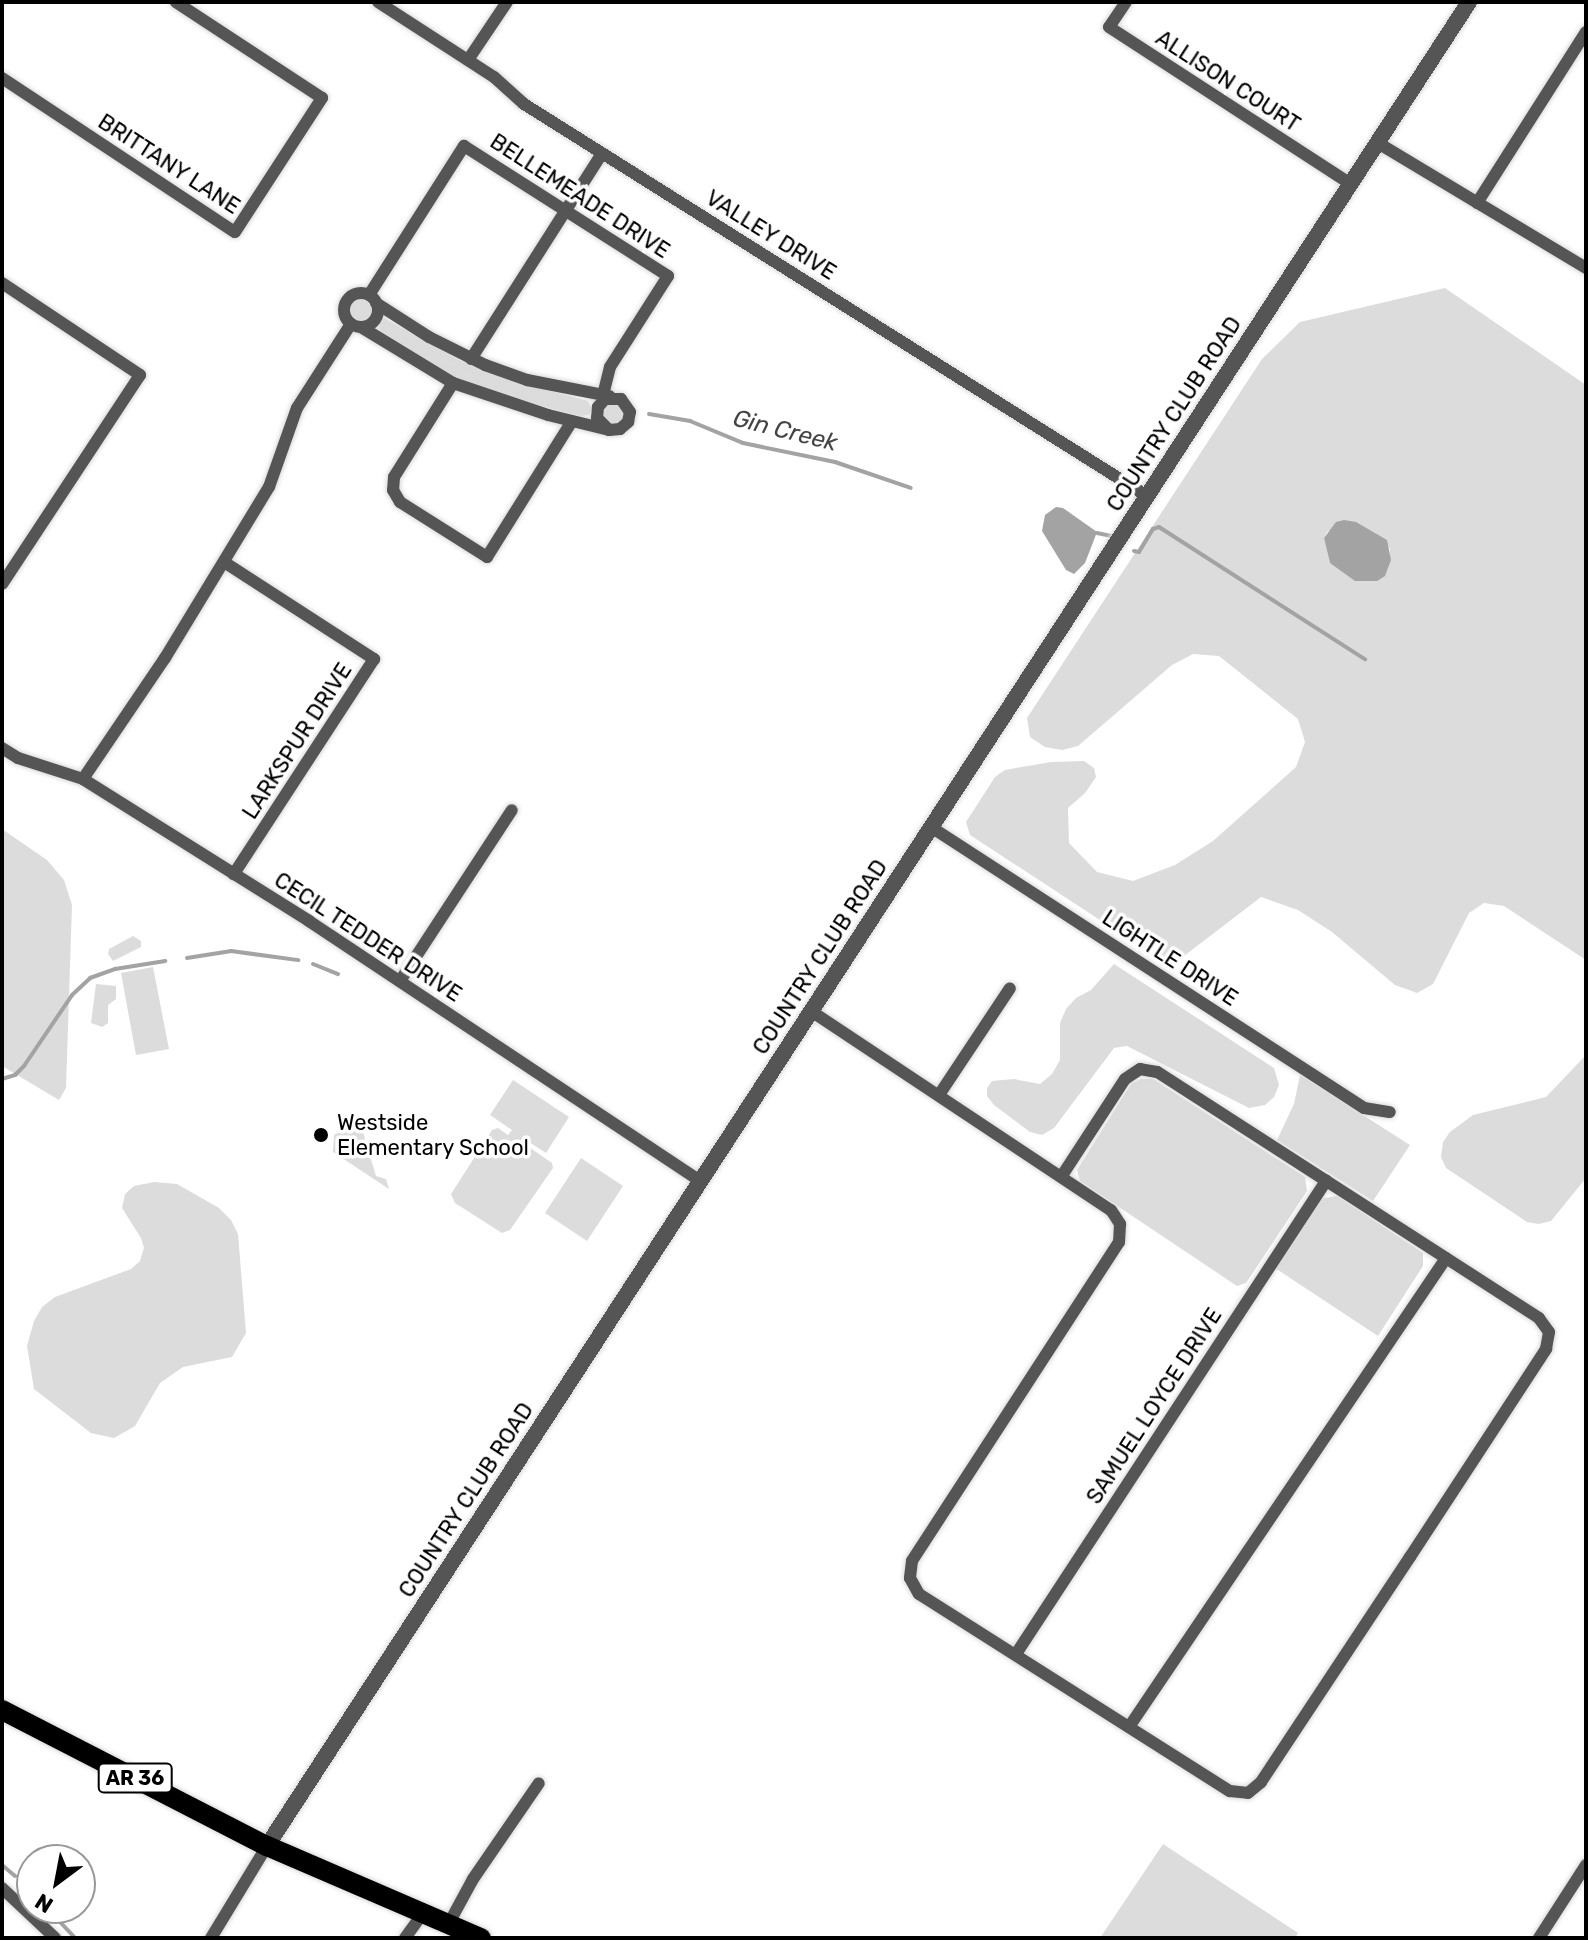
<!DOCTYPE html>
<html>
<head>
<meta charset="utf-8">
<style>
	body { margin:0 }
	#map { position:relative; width:1588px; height:1940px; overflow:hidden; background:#fff; font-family:Rubik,sans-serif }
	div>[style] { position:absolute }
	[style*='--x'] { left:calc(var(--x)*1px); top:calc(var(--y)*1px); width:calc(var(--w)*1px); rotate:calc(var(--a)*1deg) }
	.green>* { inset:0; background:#dcdcdc }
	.round { border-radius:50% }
	.water>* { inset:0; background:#a3a3a3 }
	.stream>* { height:4px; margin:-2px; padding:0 2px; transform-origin:2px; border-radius:2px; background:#a3a3a3 }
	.roads { filter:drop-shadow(0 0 2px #dbdbdb) drop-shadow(0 0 2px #dbdbdb) }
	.minor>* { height:12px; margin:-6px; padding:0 6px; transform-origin:6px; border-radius:6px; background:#555 }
	.minor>.ring { margin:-6px; padding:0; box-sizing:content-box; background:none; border:12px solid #555; border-radius:50% }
	.tertiary>* { height:16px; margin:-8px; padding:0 8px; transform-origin:8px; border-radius:8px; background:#555 }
	.primary>* { height:20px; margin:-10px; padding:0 10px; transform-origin:10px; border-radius:10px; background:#000 }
	.dots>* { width:22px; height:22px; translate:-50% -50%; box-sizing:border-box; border:4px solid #fff; border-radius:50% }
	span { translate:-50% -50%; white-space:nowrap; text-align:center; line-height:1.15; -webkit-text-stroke:7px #fff; paint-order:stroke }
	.shield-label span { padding:2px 6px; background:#fff; border:2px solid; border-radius:6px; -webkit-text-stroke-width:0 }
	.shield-label { font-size:20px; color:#000; font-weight:700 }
	.street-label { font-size:22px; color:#000 }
	.poi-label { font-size:22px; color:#000 }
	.left { translate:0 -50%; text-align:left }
	.water-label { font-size:24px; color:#444; font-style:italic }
	.frame { position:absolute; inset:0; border:4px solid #000; pointer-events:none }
	.north { position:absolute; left:16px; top:1844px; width:80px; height:80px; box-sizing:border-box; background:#fff; border:2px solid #999; border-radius:50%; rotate:212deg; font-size:22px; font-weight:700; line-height:32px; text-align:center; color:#000 }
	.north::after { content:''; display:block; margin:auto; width:28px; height:36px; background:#000; clip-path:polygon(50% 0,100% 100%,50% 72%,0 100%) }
</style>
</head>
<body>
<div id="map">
	<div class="green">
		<div style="clip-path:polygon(evenodd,1445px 288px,1586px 385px,1586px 960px,1504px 906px,1484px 903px,1469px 913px,1433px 984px,1417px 993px,1395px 985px,1332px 932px,1298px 910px,1261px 897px,1184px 956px,1161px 960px,970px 835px,966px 822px,995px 777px,1005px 770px,1051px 762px,1084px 761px,1094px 768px,1096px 777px,1085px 793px,1068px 808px,1069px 843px,1097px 872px,1133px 881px,1175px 865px,1213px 841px,1296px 767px,1305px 742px,1298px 719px,1219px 656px,1193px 654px,1172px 665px,1078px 746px,1062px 750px,1045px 747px,1030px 737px,1027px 718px,1262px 359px,1300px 322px,1445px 288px,1328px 531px,1390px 548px,1388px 569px,1330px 563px,1324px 538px,1328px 531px)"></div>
		<div class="round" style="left:348px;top:299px;width:24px;height:24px"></div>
		<div style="clip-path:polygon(384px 318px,459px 360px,510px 380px,588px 401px,592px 409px,589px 415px,580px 416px,503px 396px,452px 376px,380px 332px,379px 323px)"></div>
		<div style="clip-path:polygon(617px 404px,624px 412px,624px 419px,614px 426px,604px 421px,602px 411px,607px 405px)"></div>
		<div style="clip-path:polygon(2px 829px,47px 860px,64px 880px,72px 905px,66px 1088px,59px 1100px,2px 1066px)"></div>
		<div style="clip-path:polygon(133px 936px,141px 941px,141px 947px,113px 961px,108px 954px,109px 949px)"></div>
		<div style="clip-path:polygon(1114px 964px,1274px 1068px,1279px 1085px,1274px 1097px,1265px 1105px,1249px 1108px,1127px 1046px,1114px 1048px,1054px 1128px,1042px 1135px,1030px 1132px,994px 1105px,987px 1096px,987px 1088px,992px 1081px,1014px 1079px,1040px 1084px,1052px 1074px,1060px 1060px,1060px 1023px,1066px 1009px,1076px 998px,1091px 990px)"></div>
		<div style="clip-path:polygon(153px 967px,169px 1049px,136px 1055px,121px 973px)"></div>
		<div style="clip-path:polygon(96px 984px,116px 986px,116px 999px,108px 1005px,108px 1023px,102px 1027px,91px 1023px)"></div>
		<div style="clip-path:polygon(1586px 1055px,1586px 1178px,1551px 1221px,1539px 1224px,1527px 1222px,1446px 1168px,1441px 1157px,1443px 1142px,1450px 1132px,1473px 1115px,1546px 1097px)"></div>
		<div style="clip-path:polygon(1300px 1075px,1410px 1145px,1373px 1201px,1277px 1140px,1294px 1104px)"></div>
		<div style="clip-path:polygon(1141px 1079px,1153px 1079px,1305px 1177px,1307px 1191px,1246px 1283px,1237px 1286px,1080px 1181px,1077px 1170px,1131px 1084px)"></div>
		<div style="clip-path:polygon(513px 1080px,569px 1117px,546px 1153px,529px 1142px,526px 1145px,552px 1163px,553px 1168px,510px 1230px,502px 1233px,455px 1203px,451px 1194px,492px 1130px,498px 1128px,508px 1135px,512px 1130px,490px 1115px)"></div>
		<div style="clip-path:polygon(351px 1126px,363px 1132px,376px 1176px,386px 1179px,389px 1189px,333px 1152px,334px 1135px)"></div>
		<div style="clip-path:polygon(581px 1158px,623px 1186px,587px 1241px,545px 1213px)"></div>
		<div style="clip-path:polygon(154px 1182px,177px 1184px,219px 1208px,231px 1220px,238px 1234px,246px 1333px,232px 1357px,183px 1367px,160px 1383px,135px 1426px,114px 1438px,91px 1433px,34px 1389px,27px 1346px,34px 1321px,42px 1307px,55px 1297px,131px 1269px,140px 1261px,144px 1248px,141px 1238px,122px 1208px,125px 1194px,134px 1186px)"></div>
		<div style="clip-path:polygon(1337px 1196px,1423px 1253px,1423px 1266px,1378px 1336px,1275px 1268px,1319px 1199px)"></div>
		<div style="clip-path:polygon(1163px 1844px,1298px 1933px,1295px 1938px,1100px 1938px)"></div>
	</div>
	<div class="water">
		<div style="clip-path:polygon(1056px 507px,1063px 508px,1097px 532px,1085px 563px,1074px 574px,1066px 570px,1042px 531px,1045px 515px)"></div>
		<div style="clip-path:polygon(1344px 520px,1356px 522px,1387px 540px,1391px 560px,1385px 576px,1377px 581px,1355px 581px,1330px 563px,1324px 538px,1336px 522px)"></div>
	</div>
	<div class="stream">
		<div style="--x:649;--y:414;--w:42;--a:9.7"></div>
		<div style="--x:690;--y:421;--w:57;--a:22.5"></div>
		<div style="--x:743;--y:443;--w:94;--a:11.7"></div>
		<div style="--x:835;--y:462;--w:80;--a:18.9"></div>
		<div style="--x:1097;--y:533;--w:14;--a:12"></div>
		<div style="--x:1134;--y:551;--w:5;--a:11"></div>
		<div style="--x:1139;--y:552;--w:27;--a:-59"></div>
		<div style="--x:1153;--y:529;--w:6;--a:-18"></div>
		<div style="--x:1159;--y:527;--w:245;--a:32.7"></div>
		<div style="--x:187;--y:958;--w:45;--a:-9"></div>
		<div style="--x:231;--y:951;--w:68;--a:7.7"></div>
		<div style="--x:313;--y:964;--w:27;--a:22"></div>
		<div style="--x:2;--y:1079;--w:14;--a:-17"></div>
		<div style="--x:15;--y:1075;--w:13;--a:-45"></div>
		<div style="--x:24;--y:1066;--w:86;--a:-55.9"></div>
		<div style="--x:72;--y:995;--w:25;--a:-43"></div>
		<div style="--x:90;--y:978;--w:27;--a:-20"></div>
		<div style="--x:115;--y:969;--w:51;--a:-9.1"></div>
		<div style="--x:2;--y:1865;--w:17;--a:40"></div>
		<div style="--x:24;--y:1884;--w:11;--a:45"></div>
		<div style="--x:47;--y:1908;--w:41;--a:47"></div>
	</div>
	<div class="roads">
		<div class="minor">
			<div style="--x:378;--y:2;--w:138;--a:32.9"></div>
			<div style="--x:494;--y:77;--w:40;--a:42"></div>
			<div style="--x:524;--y:104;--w:736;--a:32.18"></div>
			<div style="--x:1126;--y:2;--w:30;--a:124"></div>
			<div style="--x:1109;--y:27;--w:288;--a:33"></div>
			<div style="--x:468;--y:60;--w:70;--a:-56.1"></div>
			<div style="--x:2;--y:78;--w:279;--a:33.5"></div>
			<div style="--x:235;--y:232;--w:160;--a:-57"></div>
			<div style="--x:322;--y:98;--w:175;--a:-146.7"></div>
			<div style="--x:1378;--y:143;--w:243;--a:31"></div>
			<div style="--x:1477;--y:203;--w:203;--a:-57.5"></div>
			<div style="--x:2;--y:283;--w:166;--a:33.7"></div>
			<div style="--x:140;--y:375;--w:250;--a:123.4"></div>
			<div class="ring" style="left:344px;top:293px;width:22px;height:22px"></div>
			<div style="--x:369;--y:295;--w:177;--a:-57.5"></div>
			<div style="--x:464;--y:146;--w:242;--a:32.5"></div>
			<div style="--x:668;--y:276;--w:108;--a:122.5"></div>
			<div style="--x:610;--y:367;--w:29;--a:104"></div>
			<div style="--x:376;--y:303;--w:63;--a:32.7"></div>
			<div style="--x:429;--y:337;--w:63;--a:26.6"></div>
			<div style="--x:485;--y:365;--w:45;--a:19.7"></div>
			<div style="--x:527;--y:380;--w:84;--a:11"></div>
			<div style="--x:361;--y:327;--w:108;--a:31.3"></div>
			<div style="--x:453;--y:383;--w:100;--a:18.6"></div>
			<div style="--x:548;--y:415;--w:63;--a:13.8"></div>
			<div style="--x:609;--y:430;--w:11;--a:-5"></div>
			<div style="--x:620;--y:429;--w:11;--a:-41"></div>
			<div style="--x:628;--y:422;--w:10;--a:-79"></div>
			<div style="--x:630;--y:412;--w:16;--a:-125"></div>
			<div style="--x:621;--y:399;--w:16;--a:180"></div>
			<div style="--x:605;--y:399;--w:11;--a:131"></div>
			<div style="--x:598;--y:407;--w:11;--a:95"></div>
			<div style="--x:597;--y:418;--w:17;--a:45"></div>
			<div style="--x:471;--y:359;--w:244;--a:-57.5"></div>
			<div style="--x:453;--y:383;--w:111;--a:122.1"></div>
			<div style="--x:394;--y:477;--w:13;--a:94"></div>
			<div style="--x:393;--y:490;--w:14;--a:60"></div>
			<div style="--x:400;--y:502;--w:103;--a:32.3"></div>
			<div style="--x:487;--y:557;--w:160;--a:-58"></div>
			<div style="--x:224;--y:562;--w:179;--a:32.9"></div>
			<div style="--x:374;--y:659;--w:257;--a:123.1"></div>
			<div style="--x:2;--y:748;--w:19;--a:32"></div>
			<div style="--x:18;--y:758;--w:68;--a:17.9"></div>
			<div style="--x:83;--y:779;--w:267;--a:32.1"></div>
			<div style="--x:309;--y:921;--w:470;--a:33.6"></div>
			<div style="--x:83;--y:779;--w:146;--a:-55.9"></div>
			<div style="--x:165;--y:658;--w:200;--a:-58.7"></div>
			<div style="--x:269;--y:487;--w:84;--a:-70.5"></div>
			<div style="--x:297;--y:408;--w:100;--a:-57.3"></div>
			<div style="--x:931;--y:827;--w:516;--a:32.98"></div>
			<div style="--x:1364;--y:1108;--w:26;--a:9"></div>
			<div style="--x:400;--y:981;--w:204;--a:-56.8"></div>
			<div style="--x:811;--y:1011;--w:360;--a:33.6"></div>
			<div style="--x:1111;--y:1210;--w:17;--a:57"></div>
			<div style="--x:1120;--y:1224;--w:18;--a:93"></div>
			<div style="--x:1119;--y:1242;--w:380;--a:123"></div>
			<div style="--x:912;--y:1561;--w:17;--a:97"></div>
			<div style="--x:910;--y:1578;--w:18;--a:61"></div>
			<div style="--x:919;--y:1594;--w:368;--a:32.4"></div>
			<div style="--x:1230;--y:1791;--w:18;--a:6"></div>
			<div style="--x:1248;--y:1793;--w:17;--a:-40"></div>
			<div style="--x:1261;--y:1782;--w:270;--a:-56.5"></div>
			<div style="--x:1410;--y:1557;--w:249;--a:-56.8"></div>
			<div style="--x:1546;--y:1349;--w:17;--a:-80"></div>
			<div style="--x:1549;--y:1332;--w:17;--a:-126"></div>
			<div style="--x:1539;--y:1318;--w:454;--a:-147.2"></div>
			<div style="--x:1157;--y:1072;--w:17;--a:-170"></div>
			<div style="--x:1140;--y:1069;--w:18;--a:146"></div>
			<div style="--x:1125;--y:1079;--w:117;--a:123.1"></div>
			<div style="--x:939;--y:1095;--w:128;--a:-56.4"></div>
			<div style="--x:1016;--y:1654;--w:566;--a:-56.76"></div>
			<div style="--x:1129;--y:1727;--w:566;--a:-55.94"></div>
			<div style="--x:2;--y:1888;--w:73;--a:43.3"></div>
			<div style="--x:448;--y:1925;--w:52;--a:-61.5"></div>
			<div style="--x:473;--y:1879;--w:116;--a:-55.5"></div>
			<div style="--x:211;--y:1938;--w:108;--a:-58.7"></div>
			<div style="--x:405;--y:1938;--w:29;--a:-54"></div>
			<div style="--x:1539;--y:1938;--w:87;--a:-57.2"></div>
		</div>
		<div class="tertiary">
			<div style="--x:267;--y:1846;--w:2201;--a:-56.9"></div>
		</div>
		<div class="primary">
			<div style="--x:2;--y:1710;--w:298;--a:27.2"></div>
			<div style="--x:267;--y:1846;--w:233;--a:23.3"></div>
		</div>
	</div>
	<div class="dots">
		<div style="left:321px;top:1135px;background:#000"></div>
	</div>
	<div class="shield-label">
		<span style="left:135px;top:1778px">AR 36</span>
	</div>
	<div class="street-label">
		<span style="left:1228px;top:81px;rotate:33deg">ALLISON COURT</span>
		<span style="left:169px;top:164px;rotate:33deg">BRITTANY LANE</span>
		<span style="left:580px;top:196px;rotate:33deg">BELLEMEADE DRIVE</span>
		<span style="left:771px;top:235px;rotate:32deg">VALLEY DRIVE</span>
		<span style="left:1174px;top:414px;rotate:-57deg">COUNTRY CLUB ROAD</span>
		<span style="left:297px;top:741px;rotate:-57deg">LARKSPUR DRIVE</span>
		<span style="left:368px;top:937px;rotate:33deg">CECIL TEDDER DRIVE</span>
		<span style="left:820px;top:957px;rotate:-57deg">COUNTRY CLUB ROAD</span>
		<span style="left:1170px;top:958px;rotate:33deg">LIGHTLE DRIVE</span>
		<span style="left:1154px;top:1406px;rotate:-57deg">SAMUEL LOYCE DRIVE</span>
		<span style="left:466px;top:1500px;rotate:-57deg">COUNTRY CLUB ROAD</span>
	</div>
	<div class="poi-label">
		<span class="left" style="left:337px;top:1135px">Westside<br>Elementary School</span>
	</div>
	<div class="water-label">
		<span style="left:785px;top:431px;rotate:14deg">Gin Creek</span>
	</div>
	<div class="frame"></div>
	<div class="north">N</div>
</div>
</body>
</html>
